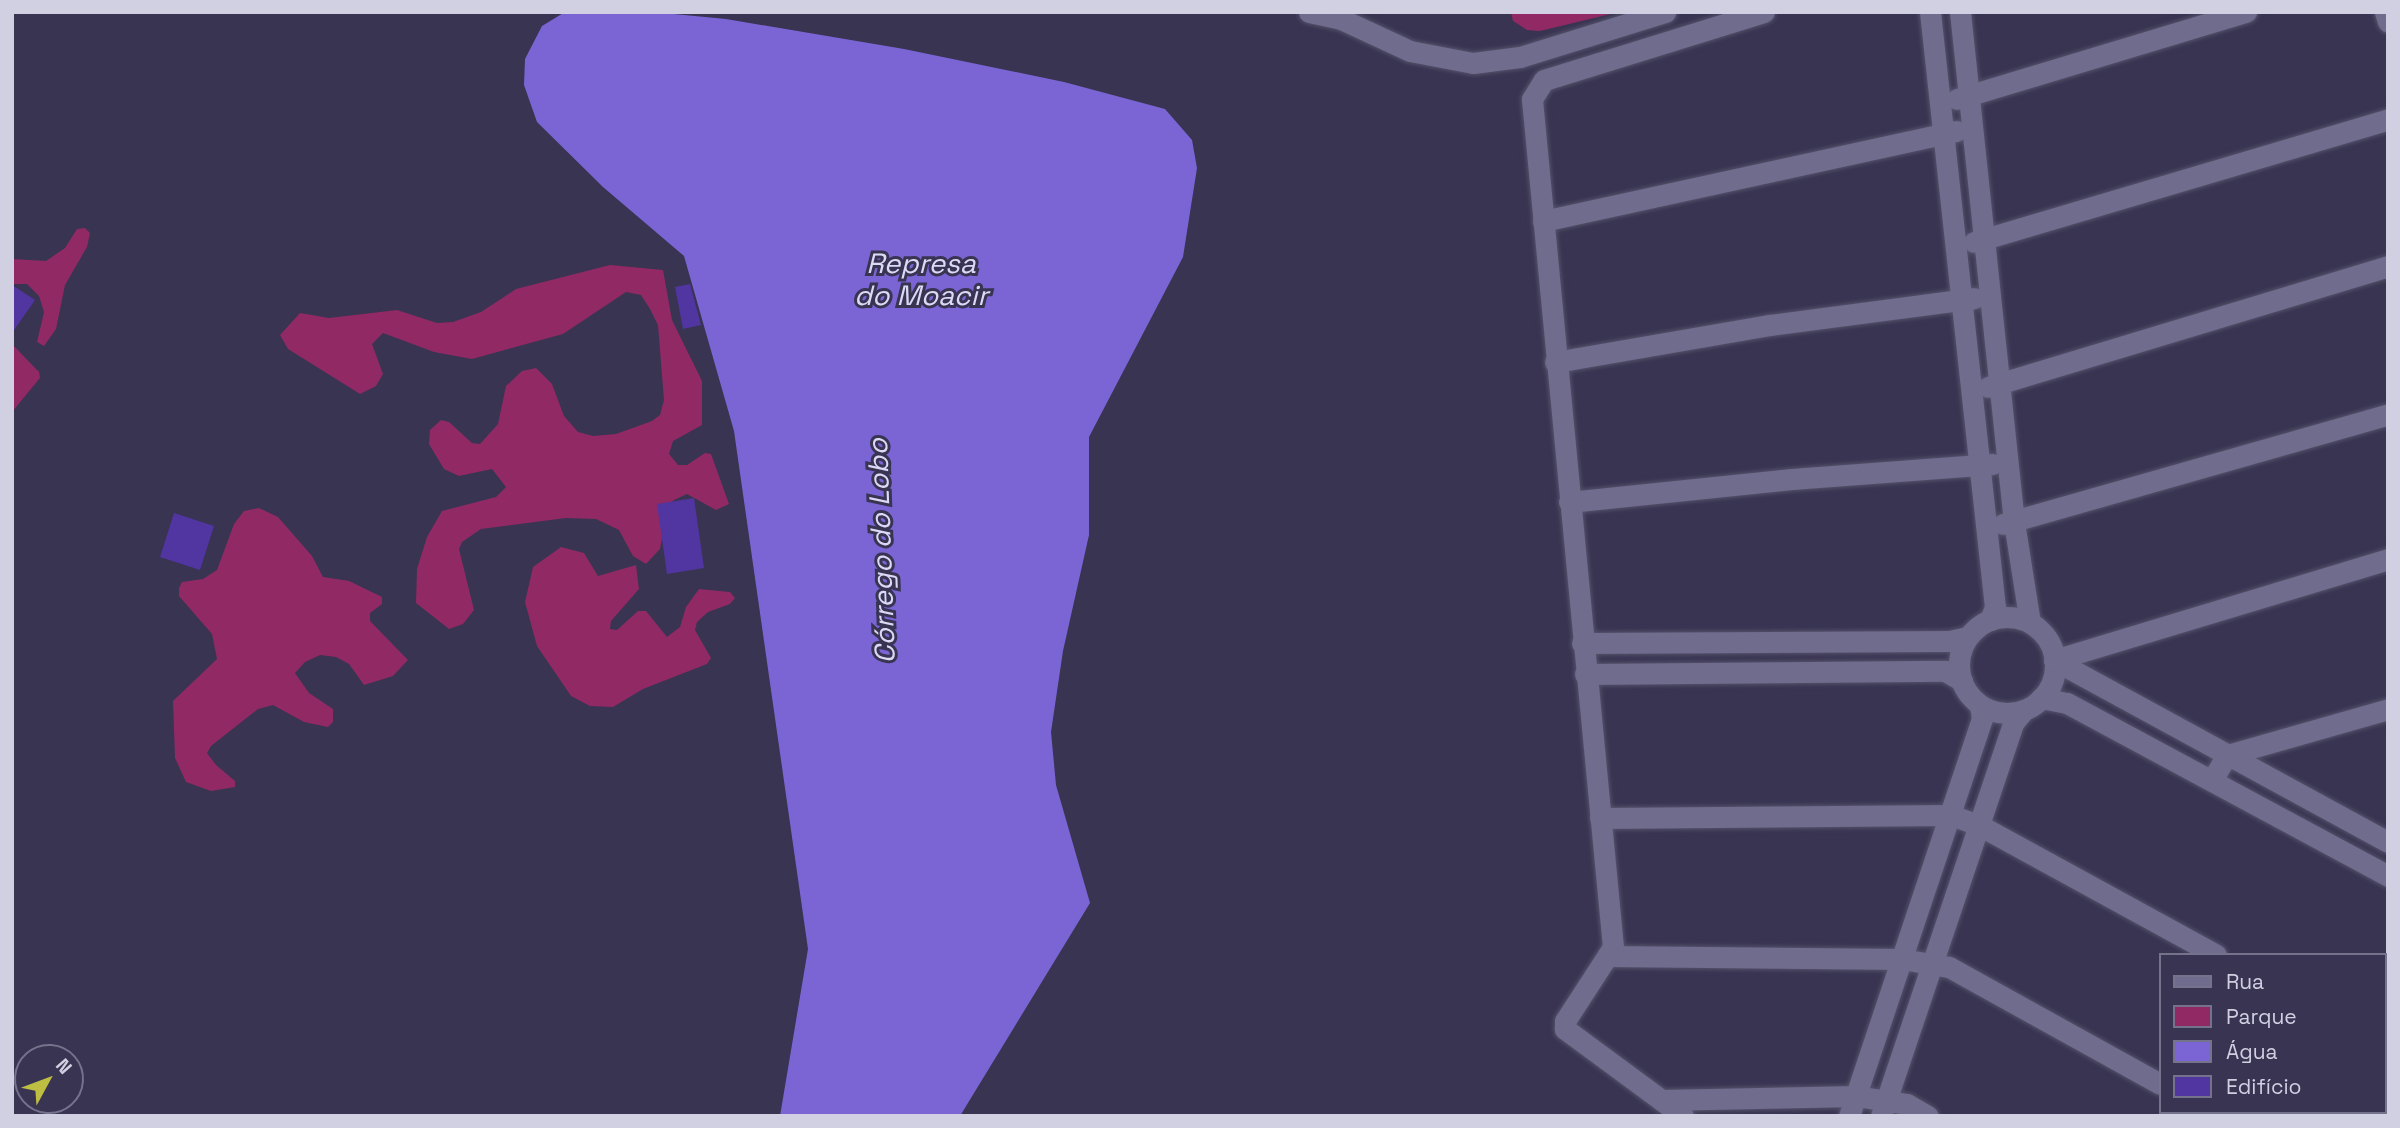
<!DOCTYPE html>
<html>
<head>
<meta charset="utf-8">
<style>
	body { margin:0 }
	#map { position:relative; width:2400px; height:1128px; overflow:hidden; background:#383452; font-family:"Space Grotesk",sans-serif }
	div>[style] { position:absolute }
	[style*='--x'] { left:calc(var(--x)*1px); top:calc(var(--y)*1px); width:calc(var(--w)*1px); rotate:calc(var(--a)*1deg) }
	.green>* { inset:0; background:#912965 }
	.water>* { inset:0; background:#7b65d5 }
	.building>* { inset:0; background:#5135a1 }
	.roads { filter:drop-shadow(0 0 2px #55516a) drop-shadow(0 0 2px #55516a) }
	.minor>* { height:21px; margin:-10.5px; padding:0 10.5px; transform-origin:10.5px; border-radius:10.5px; background:#6f6c8d }
	.minor>.ring { margin:-10.5px; padding:0; box-sizing:content-box; background:none; border:21px solid #6f6c8d; border-radius:50% }
	span { translate:-50% -50%; white-space:nowrap; text-align:center; line-height:1.15; -webkit-text-stroke:6px #383452; paint-order:stroke }
	.water-label { font-size:28px; color:#dcd9f6; font-style:italic }
	.frame { position:absolute; inset:0; border:14px solid #d1cfe2; pointer-events:none }
	.legend { position:absolute; left:2159px; top:953px; width:228px; height:161px; box-sizing:border-box; background:#383452; border:2px solid #75728c; margin:0; padding:9px 12px; list-style:none; font-size:21px; color:#d1cfe2 }
	.legend li { display:flex; align-items:center; gap:14px; height:35px }
	.legend b { width:35px; border:2px solid #75728c }
	.north { position:absolute; left:14px; top:1044px; width:70px; height:70px; box-sizing:border-box; background:#383452; border:2px solid #75728c; border-radius:50%; rotate:49deg; font-size:19px; font-weight:700; line-height:28px; text-align:center; color:#d1cfe2 }
	.north::after { content:''; display:block; margin:auto; width:24px; height:32px; background:#bebe42; clip-path:polygon(50% 0,100% 100%,50% 72%,0 100%) }
</style>
</head>
<body>
<div id="map">
	<div class="green">
		<div style="clip-path:polygon(1511px 12px,1619px 12px,1540px 31px,1527px 30px,1513px 21px)"></div>
		<div style="clip-path:polygon(85px 228px,90px 233px,87px 247px,65px 285px,56px 329px,44px 346px,37px 342px,44px 312px,39px 296px,27px 284px,12px 284px,12px 259px,46px 261px,65px 248px,77px 229px)"></div>
		<div style="clip-path:polygon(610px 265px,663px 270px,672px 320px,702px 381px,702px 425px,673px 441px,669px 454px,678px 465px,687px 465px,705px 453px,711px 454px,729px 504px,716px 510px,687px 494px,674px 500px,668px 505px,660px 549px,646px 564px,633px 556px,619px 530px,596px 519px,566px 518px,481px 529px,462px 542px,459px 549px,474px 610px,463px 624px,449px 629px,416px 603px,417px 569px,427px 537px,442px 511px,496px 497px,506px 487px,492px 469px,459px 476px,444px 469px,429px 444px,430px 430px,441px 420px,449px 422px,472px 443px,480px 444px,498px 424px,506px 386px,522px 371px,536px 368px,552px 384px,564px 416px,578px 432px,593px 436px,616px 434px,652px 421px,660px 415px,664px 400px,658px 325px,650px 309px,641px 295px,626px 292px,563px 334px,472px 359px,434px 352px,383px 333px,372px 344px,383px 374px,376px 386px,360px 394px,288px 349px,280px 335px,300px 313px,329px 318px,397px 310px,437px 323px,453px 322px,481px 312px,516px 289px)"></div>
		<div style="clip-path:polygon(12px 344px,39px 372px,40px 378px,12px 412px)"></div>
		<div style="clip-path:polygon(259px 508px,278px 517px,312px 556px,323px 577px,349px 581px,382px 597px,382px 604px,370px 613px,370px 621px,408px 660px,393px 676px,364px 685px,349px 664px,336px 657px,320px 655px,305px 662px,295px 673px,309px 693px,333px 709px,333px 722px,328px 727px,304px 722px,273px 705px,258px 709px,211px 746px,207px 753px,216px 765px,235px 781px,235px 787px,211px 791px,186px 782px,175px 758px,173px 701px,217px 659px,212px 634px,179px 596px,179px 588px,182px 582px,203px 579px,217px 570px,234px 524px,244px 511px)"></div>
		<div style="clip-path:polygon(561px 547px,584px 553px,598px 576px,636px 565px,639px 589px,611px 621px,610px 629px,617px 630px,638px 611px,646px 611px,667px 637px,680px 627px,686px 607px,699px 589px,730px 592px,735px 598px,730px 604px,708px 612px,697px 622px,695px 630px,711px 658px,707px 664px,643px 689px,613px 707px,590px 706px,571px 696px,537px 646px,525px 602px,533px 567px)"></div>
	</div>
	<div class="water">
		<div style="clip-path:polygon(565px 12px,653px 12px,726px 19px,904px 49px,1064px 82px,1165px 109px,1192px 140px,1197px 168px,1183px 257px,1089px 437px,1089px 535px,1063px 651px,1051px 732px,1056px 785px,1090px 903px,960px 1116px,780px 1116px,808px 949px,734px 431px,684px 256px,603px 187px,537px 122px,524px 85px,525px 59px,542px 26px)"></div>
	</div>
	<div class="building">
		<div style="clip-path:polygon(690px 284px,701px 325px,683px 329px,675px 287px)"></div>
		<div style="clip-path:polygon(12px 285px,35px 300px,12px 333px)"></div>
		<div style="clip-path:polygon(694px 498px,704px 568px,667px 574px,657px 504px)"></div>
		<div style="clip-path:polygon(174px 513px,214px 526px,200px 570px,160px 557px)"></div>
	</div>
	<div class="roads">
		<div class="minor">
			<div style="--x:1309;--y:12;--w:33;--a:12"></div>
			<div style="--x:1341;--y:19;--w:76;--a:24.9"></div>
			<div style="--x:1410;--y:51;--w:64;--a:10.8"></div>
			<div style="--x:1473;--y:63;--w:47;--a:-7.3"></div>
			<div style="--x:1520;--y:57;--w:152;--a:-17.2"></div>
			<div style="--x:1930;--y:12;--w:599;--a:83.77"></div>
			<div style="--x:1995;--y:607;--w:14;--a:111"></div>
			<div style="--x:1960;--y:12;--w:513;--a:83.96"></div>
			<div style="--x:2014;--y:522;--w:102;--a:81"></div>
			<div style="--x:2385;--y:12;--w:10;--a:73"></div>
			<div style="--x:1957;--y:99;--w:302;--a:-16.8"></div>
			<div style="--x:1543;--y:221;--w:423;--a:-12.3"></div>
			<div style="--x:1974;--y:242;--w:432;--a:-16.5"></div>
			<div style="--x:1555;--y:362;--w:218;--a:-9.8"></div>
			<div style="--x:1770;--y:325;--w:206;--a:-7.5"></div>
			<div style="--x:1988;--y:387;--w:418;--a:-16.8"></div>
			<div style="--x:1569;--y:502;--w:224;--a:-5.9"></div>
			<div style="--x:1792;--y:479;--w:201;--a:-4.3"></div>
			<div style="--x:2003;--y:524;--w:400;--a:-15.9"></div>
			<div class="ring" style="left:1959px;top:617px;width:75px;height:75px"></div>
			<div style="--x:1582;--y:643;--w:367;--a:-0.3"></div>
			<div style="--x:1949;--y:641;--w:19;--a:-12"></div>
			<div style="--x:2054;--y:660;--w:380;--a:28.6"></div>
			<div style="--x:2054;--y:660;--w:349;--a:-16.8"></div>
			<div style="--x:1585;--y:674;--w:360;--a:-0.5"></div>
			<div style="--x:1945;--y:671;--w:20;--a:30"></div>
			<div style="--x:2041;--y:698;--w:26;--a:11"></div>
			<div style="--x:2067;--y:703;--w:365;--a:28.3"></div>
			<div style="--x:2212;--y:780;--w:29;--a:-59"></div>
			<div style="--x:2227;--y:755;--w:167;--a:-15.9"></div>
			<div style="--x:1600;--y:818;--w:351;--a:-0.5"></div>
			<div style="--x:1951;--y:815;--w:30;--a:20"></div>
			<div style="--x:1979;--y:825;--w:270;--a:28.7"></div>
			<div style="--x:1607;--y:956;--w:295;--a:0.6"></div>
			<div style="--x:1902;--y:959;--w:48;--a:9.7"></div>
			<div style="--x:1949;--y:967;--w:241;--a:29"></div>
			<div style="--x:2384;--y:1047;--w:4;--a:27"></div>
			<div style="--x:1661;--y:1100;--w:195;--a:-1.2"></div>
			<div style="--x:1856;--y:1096;--w:52;--a:8.9"></div>
			<div style="--x:1907;--y:1104;--w:24;--a:30"></div>
			<div style="--x:2384;--y:1106;--w:6;--a:-51"></div>
			<div style="--x:2212;--y:1112;--w:7;--a:34"></div>
			<div style="--x:1683;--y:1116;--w:147;--a:-143.6"></div>
			<div style="--x:1565;--y:1029;--w:8;--a:-90"></div>
			<div style="--x:1565;--y:1021;--w:88;--a:-57"></div>
			<div style="--x:1613;--y:947;--w:852;--a:-95.46"></div>
			<div style="--x:1532;--y:99;--w:22;--a:-58"></div>
			<div style="--x:1544;--y:80;--w:230;--a:-17.2"></div>
			<div style="--x:1849;--y:1116;--w:419;--a:-71.5"></div>
			<div style="--x:1982;--y:719;--w:14;--a:-98"></div>
			<div style="--x:1881;--y:1116;--w:415;--a:-71.4"></div>
			<div style="--x:2013;--y:723;--w:17;--a:-50"></div>
		</div>
	</div>
	<div class="water-label">
		<span style="left:921px;top:279px">Represa<br>do Moacir</span>
		<span style="left:881px;top:551px;rotate:-92deg">Córrego do Lobo</span>
	</div>
	<div class="frame"></div>
	<ul class="legend">
	<li><b style="height:9px;background:#6f6c8d"></b>Rua</li>
	<li><b style="height:19px;background:#912965"></b>Parque</li>
	<li><b style="height:19px;background:#7b65d5"></b>Água</li>
	<li><b style="height:19px;background:#5135a1"></b>Edifício</li>
	</ul>
	<div class="north">N</div>
</div>
</body>
</html>
